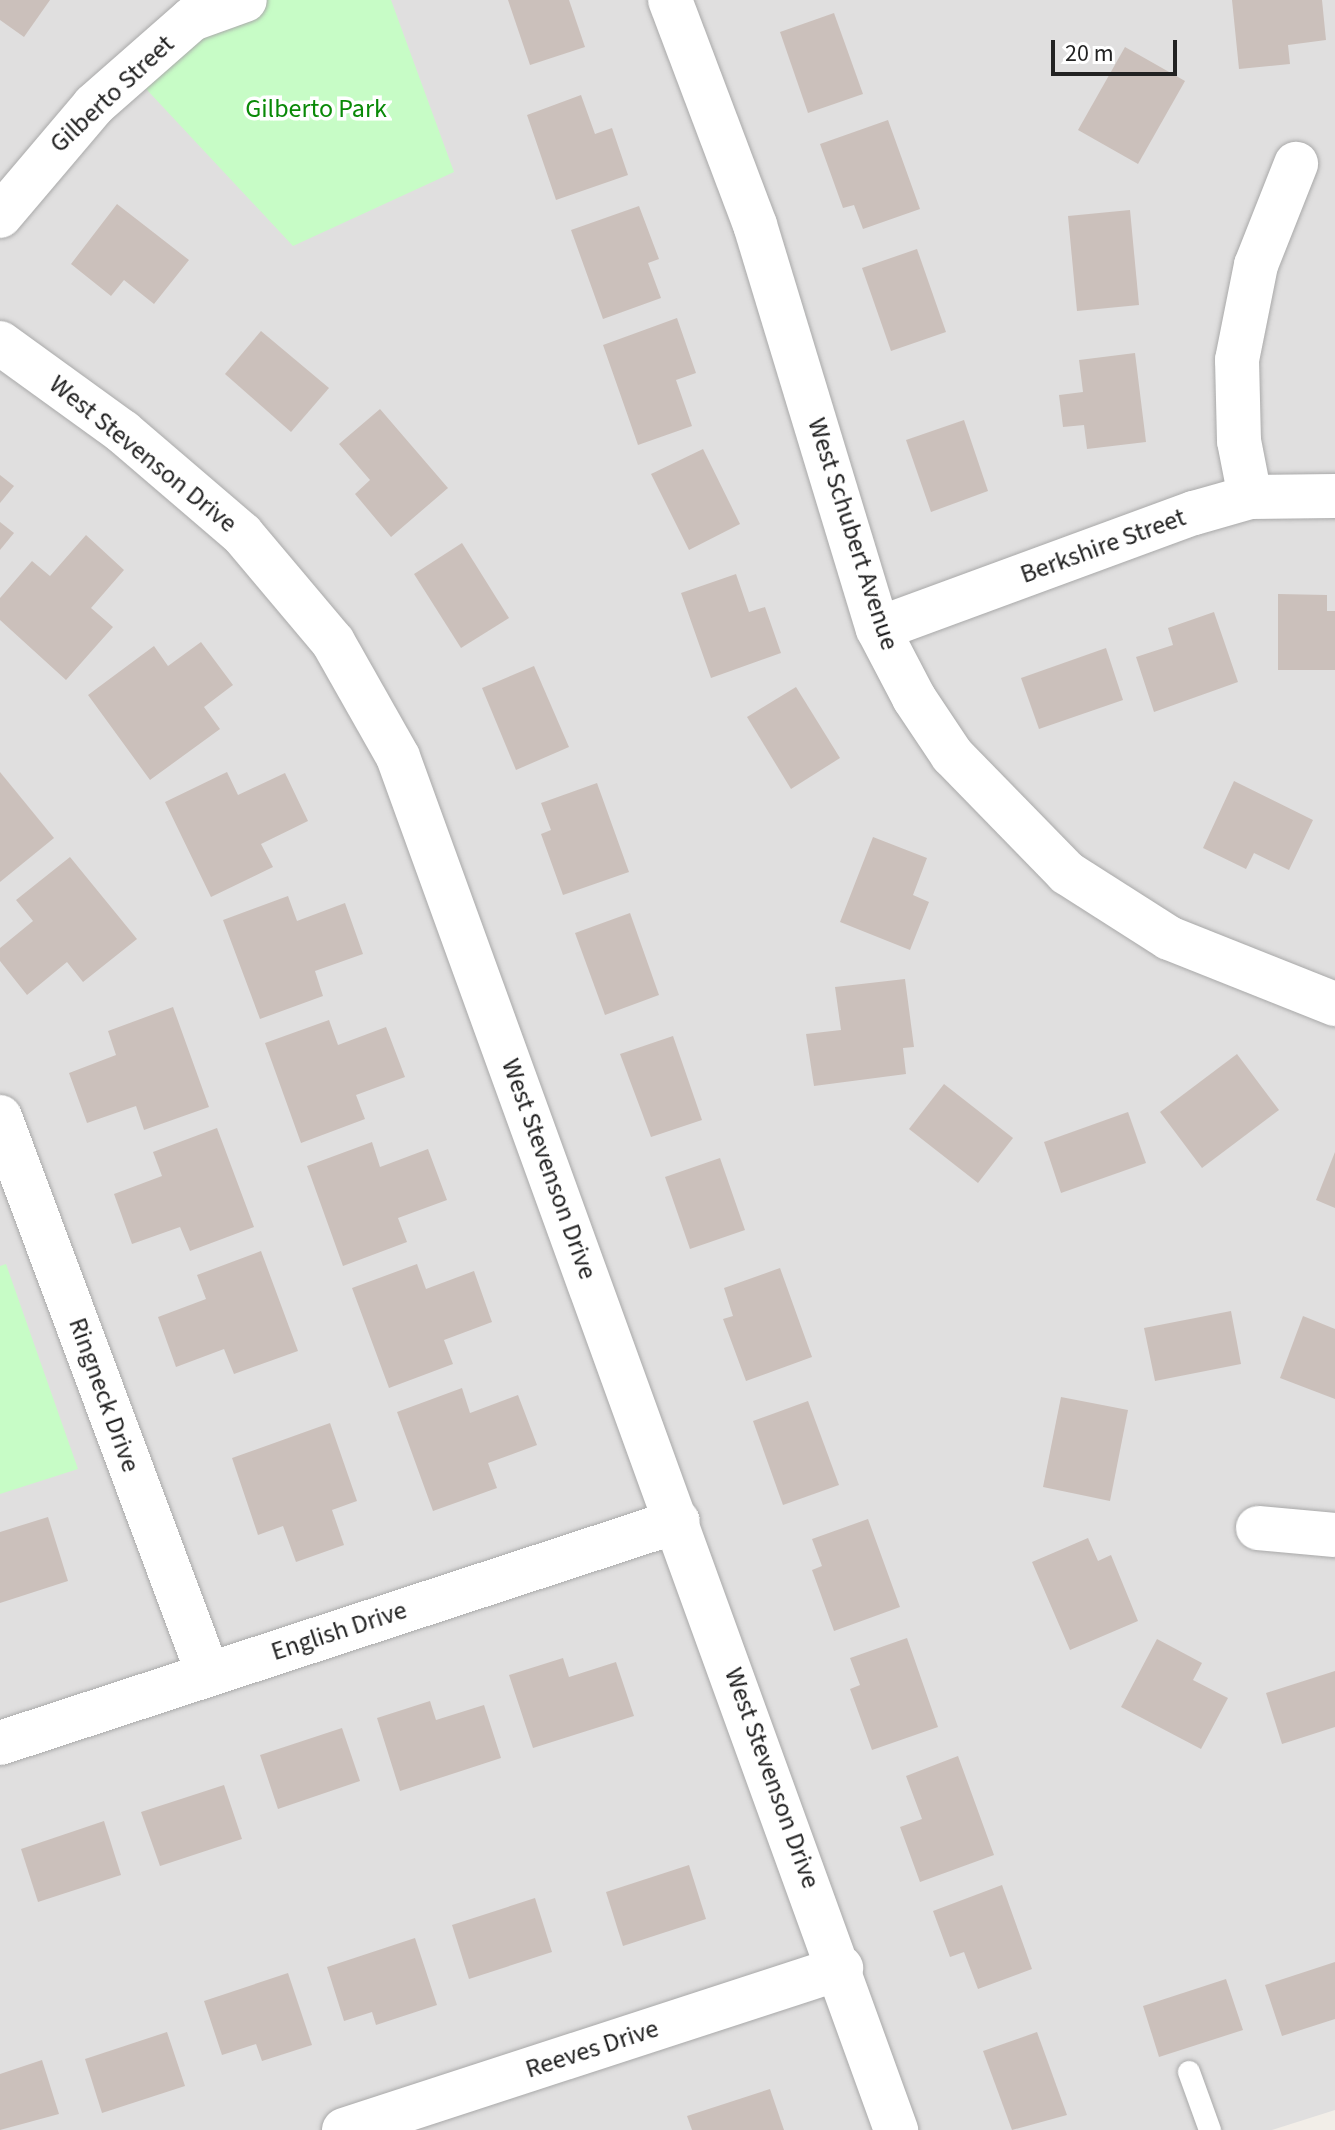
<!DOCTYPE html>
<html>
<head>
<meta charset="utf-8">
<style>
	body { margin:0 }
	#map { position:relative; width:1335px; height:2130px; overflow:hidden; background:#f2eee8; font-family:"Source Sans 3",sans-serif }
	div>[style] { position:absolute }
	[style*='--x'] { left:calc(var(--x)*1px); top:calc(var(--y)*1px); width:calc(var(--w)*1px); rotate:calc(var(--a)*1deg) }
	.residential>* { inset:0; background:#e0dfdf }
	.park>* { inset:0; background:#c7fcc6 }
	.building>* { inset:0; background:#cbc0bb }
	.roads { filter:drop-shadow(0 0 2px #a9a9a9) drop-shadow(0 0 2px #a9a9a9) }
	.service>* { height:22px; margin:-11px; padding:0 11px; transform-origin:11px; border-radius:11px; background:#fff }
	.minor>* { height:44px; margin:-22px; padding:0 22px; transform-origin:22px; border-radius:22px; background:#fff }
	span { translate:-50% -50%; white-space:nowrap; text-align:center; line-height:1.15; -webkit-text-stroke:7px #fff; paint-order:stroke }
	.street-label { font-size:26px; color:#222 }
	.park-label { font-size:26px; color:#098907 }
	.scale { position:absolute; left:1051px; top:40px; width:126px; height:36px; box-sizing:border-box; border:4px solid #222; border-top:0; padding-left:10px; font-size:24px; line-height:28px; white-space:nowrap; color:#222; -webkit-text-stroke:6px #fff; paint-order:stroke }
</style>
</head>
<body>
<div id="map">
	<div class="residential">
		<div style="clip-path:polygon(0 0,1335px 0,1335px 2110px,1272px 2130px,0 2130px)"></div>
	</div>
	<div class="park">
		<div style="clip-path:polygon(260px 0,391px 0,454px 172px,293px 246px,134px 76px)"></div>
		<div style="clip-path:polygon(6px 1264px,78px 1469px,0 1494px,0 1266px)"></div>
	</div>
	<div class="building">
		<div style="clip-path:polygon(0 0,50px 0,24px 37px,0 20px)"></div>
		<div style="clip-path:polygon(508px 0,569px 0,585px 47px,530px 65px)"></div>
		<div style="clip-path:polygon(1232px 0,1322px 0,1326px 40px,1288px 45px,1290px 64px,1239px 69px)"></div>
		<div style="clip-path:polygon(834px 13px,863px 94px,808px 113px,780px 32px)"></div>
		<div style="clip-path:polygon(1125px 47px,1185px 81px,1138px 164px,1078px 130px)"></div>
		<div style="clip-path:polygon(581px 95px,595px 134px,612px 128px,628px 175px,556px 200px,527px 115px)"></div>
		<div style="clip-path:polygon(888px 120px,920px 209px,863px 229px,854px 205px,843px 208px,820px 144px)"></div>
		<div style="clip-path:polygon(117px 204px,189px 260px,154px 304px,124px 280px,111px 296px,71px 264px)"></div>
		<div style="clip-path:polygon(639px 206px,659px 259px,648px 263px,661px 298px,603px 319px,571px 230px)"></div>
		<div style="clip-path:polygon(1130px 210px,1139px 305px,1077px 311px,1068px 216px)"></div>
		<div style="clip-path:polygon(917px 249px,946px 332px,891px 351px,862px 268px)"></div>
		<div style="clip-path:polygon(677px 318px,696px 373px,676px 380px,692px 426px,638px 445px,603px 345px)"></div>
		<div style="clip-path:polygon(261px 331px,329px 388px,291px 432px,225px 374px)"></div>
		<div style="clip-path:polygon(1135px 353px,1146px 442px,1087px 449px,1084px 425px,1063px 427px,1059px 395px,1083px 392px,1079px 360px)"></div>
		<div style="clip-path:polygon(380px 409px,448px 488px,391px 537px,355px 494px,370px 480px,339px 444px)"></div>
		<div style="clip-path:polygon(964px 420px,988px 491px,931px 512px,906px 440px)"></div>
		<div style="clip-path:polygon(703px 449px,740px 524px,689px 550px,651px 474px)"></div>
		<div style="clip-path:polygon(0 475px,14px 486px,0 503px)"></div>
		<div style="clip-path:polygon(0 522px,14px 533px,0 550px)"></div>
		<div style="clip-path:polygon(86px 535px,124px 570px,91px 608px,113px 627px,66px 680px,0 620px,0 598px,32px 561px,50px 576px)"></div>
		<div style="clip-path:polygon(462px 543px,509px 618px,461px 648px,414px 574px)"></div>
		<div style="clip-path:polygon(736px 574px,749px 612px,765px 607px,781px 653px,711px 678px,681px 593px)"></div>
		<div style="clip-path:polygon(1278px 594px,1327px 595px,1327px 611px,1335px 611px,1335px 670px,1278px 670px)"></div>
		<div style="clip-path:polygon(1214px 612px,1238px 682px,1154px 712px,1136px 657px,1173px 645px,1168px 628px)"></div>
		<div style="clip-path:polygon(201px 642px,233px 685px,204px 707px,220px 729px,150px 780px,88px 695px,154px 646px,168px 666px)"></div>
		<div style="clip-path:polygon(1106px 648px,1123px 700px,1039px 729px,1021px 678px)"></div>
		<div style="clip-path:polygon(534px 666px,569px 747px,516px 770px,482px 688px)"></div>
		<div style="clip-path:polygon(796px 687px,840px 758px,791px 789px,747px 717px)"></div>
		<div style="clip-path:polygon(0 772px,54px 838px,0 882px)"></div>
		<div style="clip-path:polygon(227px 772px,238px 795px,285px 773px,308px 821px,261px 844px,273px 867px,211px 897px,165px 802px)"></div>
		<div style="clip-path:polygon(1234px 781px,1313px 820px,1289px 870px,1254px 853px,1246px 869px,1203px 848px)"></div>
		<div style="clip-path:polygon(597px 783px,629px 872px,563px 895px,541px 834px,551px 830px,541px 803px)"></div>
		<div style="clip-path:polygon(873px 837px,927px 858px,913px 895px,929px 902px,910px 950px,840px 922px)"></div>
		<div style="clip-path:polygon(70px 857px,137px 939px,83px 982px,67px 962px,27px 995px,0 961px,0 948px,33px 921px,16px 900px)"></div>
		<div style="clip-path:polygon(288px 896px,297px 921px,345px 903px,363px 954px,315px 971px,323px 996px,260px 1019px,223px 920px)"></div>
		<div style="clip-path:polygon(630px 913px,659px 995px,605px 1015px,575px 933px)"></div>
		<div style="clip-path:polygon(905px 979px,914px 1047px,903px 1048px,906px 1074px,814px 1086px,806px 1034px,841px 1030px,835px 987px)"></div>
		<div style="clip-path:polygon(173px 1007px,209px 1107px,144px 1130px,136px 1106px,87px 1123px,69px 1073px,116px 1055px,108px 1031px)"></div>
		<div style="clip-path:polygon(329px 1020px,338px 1045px,386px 1027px,405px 1077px,356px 1095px,365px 1119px,301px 1143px,265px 1043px)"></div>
		<div style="clip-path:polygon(673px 1036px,702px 1120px,651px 1137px,620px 1054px)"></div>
		<div style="clip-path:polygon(1237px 1054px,1279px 1110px,1202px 1168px,1160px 1112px)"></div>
		<div style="clip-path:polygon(944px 1084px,1013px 1138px,978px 1183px,909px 1129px)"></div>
		<div style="clip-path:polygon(1128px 1112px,1146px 1163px,1061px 1193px,1044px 1142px)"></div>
		<div style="clip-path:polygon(217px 1128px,254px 1227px,190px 1251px,180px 1227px,132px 1244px,114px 1194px,162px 1176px,153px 1152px)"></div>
		<div style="clip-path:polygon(372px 1142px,380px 1167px,428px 1149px,447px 1200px,398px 1218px,407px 1242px,343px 1266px,307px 1166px)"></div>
		<div style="clip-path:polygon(1335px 1152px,1335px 1208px,1316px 1200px)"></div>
		<div style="clip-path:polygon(720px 1158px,745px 1230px,690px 1249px,665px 1177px)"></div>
		<div style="clip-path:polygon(261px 1251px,298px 1351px,234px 1374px,224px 1349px,176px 1367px,158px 1317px,206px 1299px,197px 1275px)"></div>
		<div style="clip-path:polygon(417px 1264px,426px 1289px,474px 1271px,492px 1322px,444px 1340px,453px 1364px,389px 1388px,352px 1288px)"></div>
		<div style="clip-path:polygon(780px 1268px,812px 1357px,746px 1381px,723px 1319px,733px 1316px,724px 1288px)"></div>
		<div style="clip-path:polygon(1231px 1311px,1241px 1364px,1155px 1381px,1144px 1328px)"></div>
		<div style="clip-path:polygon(1303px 1316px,1335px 1329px,1335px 1399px,1280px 1378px)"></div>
		<div style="clip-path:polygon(462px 1388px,470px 1413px,518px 1395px,537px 1445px,488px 1463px,497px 1488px,433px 1511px,397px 1412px)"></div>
		<div style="clip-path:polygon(1061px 1397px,1128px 1410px,1110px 1501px,1043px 1487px)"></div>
		<div style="clip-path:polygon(808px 1401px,839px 1485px,783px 1505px,753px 1421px)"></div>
		<div style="clip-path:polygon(330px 1423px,357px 1501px,332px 1510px,344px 1545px,296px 1562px,283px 1526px,258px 1535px,232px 1458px)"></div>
		<div style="clip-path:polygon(48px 1517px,68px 1581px,0 1603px,0 1532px)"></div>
		<div style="clip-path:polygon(868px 1519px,900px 1607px,834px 1631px,812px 1570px,822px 1566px,812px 1539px)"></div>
		<div style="clip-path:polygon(1088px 1538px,1098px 1561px,1111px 1555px,1138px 1621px,1070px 1650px,1032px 1562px)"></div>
		<div style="clip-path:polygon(907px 1638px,938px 1727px,872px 1750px,850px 1689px,860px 1685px,850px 1658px)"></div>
		<div style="clip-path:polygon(1157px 1639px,1202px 1663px,1193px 1680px,1228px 1698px,1201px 1749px,1121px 1707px)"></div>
		<div style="clip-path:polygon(563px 1658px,569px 1677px,616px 1662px,634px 1716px,533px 1748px,509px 1675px)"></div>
		<div style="clip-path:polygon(1335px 1671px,1335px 1727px,1282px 1744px,1266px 1693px)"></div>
		<div style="clip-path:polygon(430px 1701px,436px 1720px,484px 1705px,501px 1758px,400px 1791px,377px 1718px)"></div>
		<div style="clip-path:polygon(342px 1728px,360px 1781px,278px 1809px,260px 1755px)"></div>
		<div style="clip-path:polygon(958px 1756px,994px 1855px,920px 1882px,900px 1827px,922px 1819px,906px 1776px)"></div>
		<div style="clip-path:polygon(224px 1785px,242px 1839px,160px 1866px,141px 1812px)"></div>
		<div style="clip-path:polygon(104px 1821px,121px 1875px,38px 1902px,21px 1849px)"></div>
		<div style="clip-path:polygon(689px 1865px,706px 1919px,623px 1946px,606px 1892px)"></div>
		<div style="clip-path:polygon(1002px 1885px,1032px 1969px,978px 1989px,964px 1952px,950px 1957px,933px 1911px)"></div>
		<div style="clip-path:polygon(535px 1898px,552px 1952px,469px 1979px,452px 1925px)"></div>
		<div style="clip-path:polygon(415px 1938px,437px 2005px,376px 2025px,372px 2012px,344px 2021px,327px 1967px)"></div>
		<div style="clip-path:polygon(1335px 1962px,1335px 2019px,1282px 2036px,1265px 1985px)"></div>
		<div style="clip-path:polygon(288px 1973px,312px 2045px,262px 2061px,256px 2044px,222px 2055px,204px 2001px)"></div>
		<div style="clip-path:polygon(1226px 1979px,1243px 2030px,1159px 2057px,1143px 2006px)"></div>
		<div style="clip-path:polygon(167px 2032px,185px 2086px,102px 2113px,85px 2059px)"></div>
		<div style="clip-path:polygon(1037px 2032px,1067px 2115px,1012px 2130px,983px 2051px)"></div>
		<div style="clip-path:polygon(42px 2060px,59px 2114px,0 2130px,0 2074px)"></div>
		<div style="clip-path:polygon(770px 2089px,784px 2130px,692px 2130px,687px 2116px)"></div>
	</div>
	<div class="roads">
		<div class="service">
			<div style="--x:1189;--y:2072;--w:62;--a:70.1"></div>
		</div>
		<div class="minor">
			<div style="--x:670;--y:0;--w:241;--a:69.3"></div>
			<div style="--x:755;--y:225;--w:422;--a:73.1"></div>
			<div style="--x:878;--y:629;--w:78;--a:62.4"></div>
			<div style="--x:914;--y:698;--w:69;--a:56.3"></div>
			<div style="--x:952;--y:755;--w:165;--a:45.7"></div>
			<div style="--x:1067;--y:873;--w:121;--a:32.5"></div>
			<div style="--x:1169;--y:938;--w:179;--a:21.7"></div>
			<div style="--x:0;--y:216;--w:145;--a:-49.7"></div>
			<div style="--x:94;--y:105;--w:130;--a:-41.3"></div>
			<div style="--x:192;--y:19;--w:56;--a:-19.7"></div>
			<div style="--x:0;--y:343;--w:152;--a:35.9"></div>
			<div style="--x:123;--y:432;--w:157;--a:40.6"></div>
			<div style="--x:242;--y:534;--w:141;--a:49.9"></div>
			<div style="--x:333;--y:642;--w:132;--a:60.5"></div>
			<div style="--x:398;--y:757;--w:1461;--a:70.06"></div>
			<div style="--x:1250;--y:497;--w:57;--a:-101.1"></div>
			<div style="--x:1239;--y:441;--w:81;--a:-91.4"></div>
			<div style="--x:1237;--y:360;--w:97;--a:-78.7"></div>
			<div style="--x:1256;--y:265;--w:109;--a:-68.4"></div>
			<div style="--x:878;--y:629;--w:337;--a:-20.2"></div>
			<div style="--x:1194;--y:513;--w:58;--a:-15.9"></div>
			<div style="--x:1250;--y:497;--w:85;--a:-0.7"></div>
			<div style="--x:0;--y:1117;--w:595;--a:69.52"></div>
			<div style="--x:1258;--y:1528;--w:77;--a:5.2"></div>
			<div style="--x:0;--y:1743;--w:713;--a:-18.13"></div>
			<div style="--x:344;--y:2130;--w:523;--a:-18.05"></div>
		</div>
	</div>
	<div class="street-label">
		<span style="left:112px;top:94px;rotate:-43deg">Gilberto Street</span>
		<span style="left:143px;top:454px;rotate:39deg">West Stevenson Drive</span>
		<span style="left:853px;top:534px;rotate:72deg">West Schubert Avenue</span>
		<span style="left:1103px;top:546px;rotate:-20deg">Berkshire Street</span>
		<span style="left:549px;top:1169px;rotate:70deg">West Stevenson Drive</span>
		<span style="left:104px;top:1395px;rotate:70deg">Ringneck Drive</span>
		<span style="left:339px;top:1631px;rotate:-18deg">English Drive</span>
		<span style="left:772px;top:1778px;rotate:70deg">West Stevenson Drive</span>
		<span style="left:592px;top:2049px;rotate:-18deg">Reeves Drive</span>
	</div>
	<div class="park-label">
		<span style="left:316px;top:109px">Gilberto Park</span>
	</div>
	<div class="scale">20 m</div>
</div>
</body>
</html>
